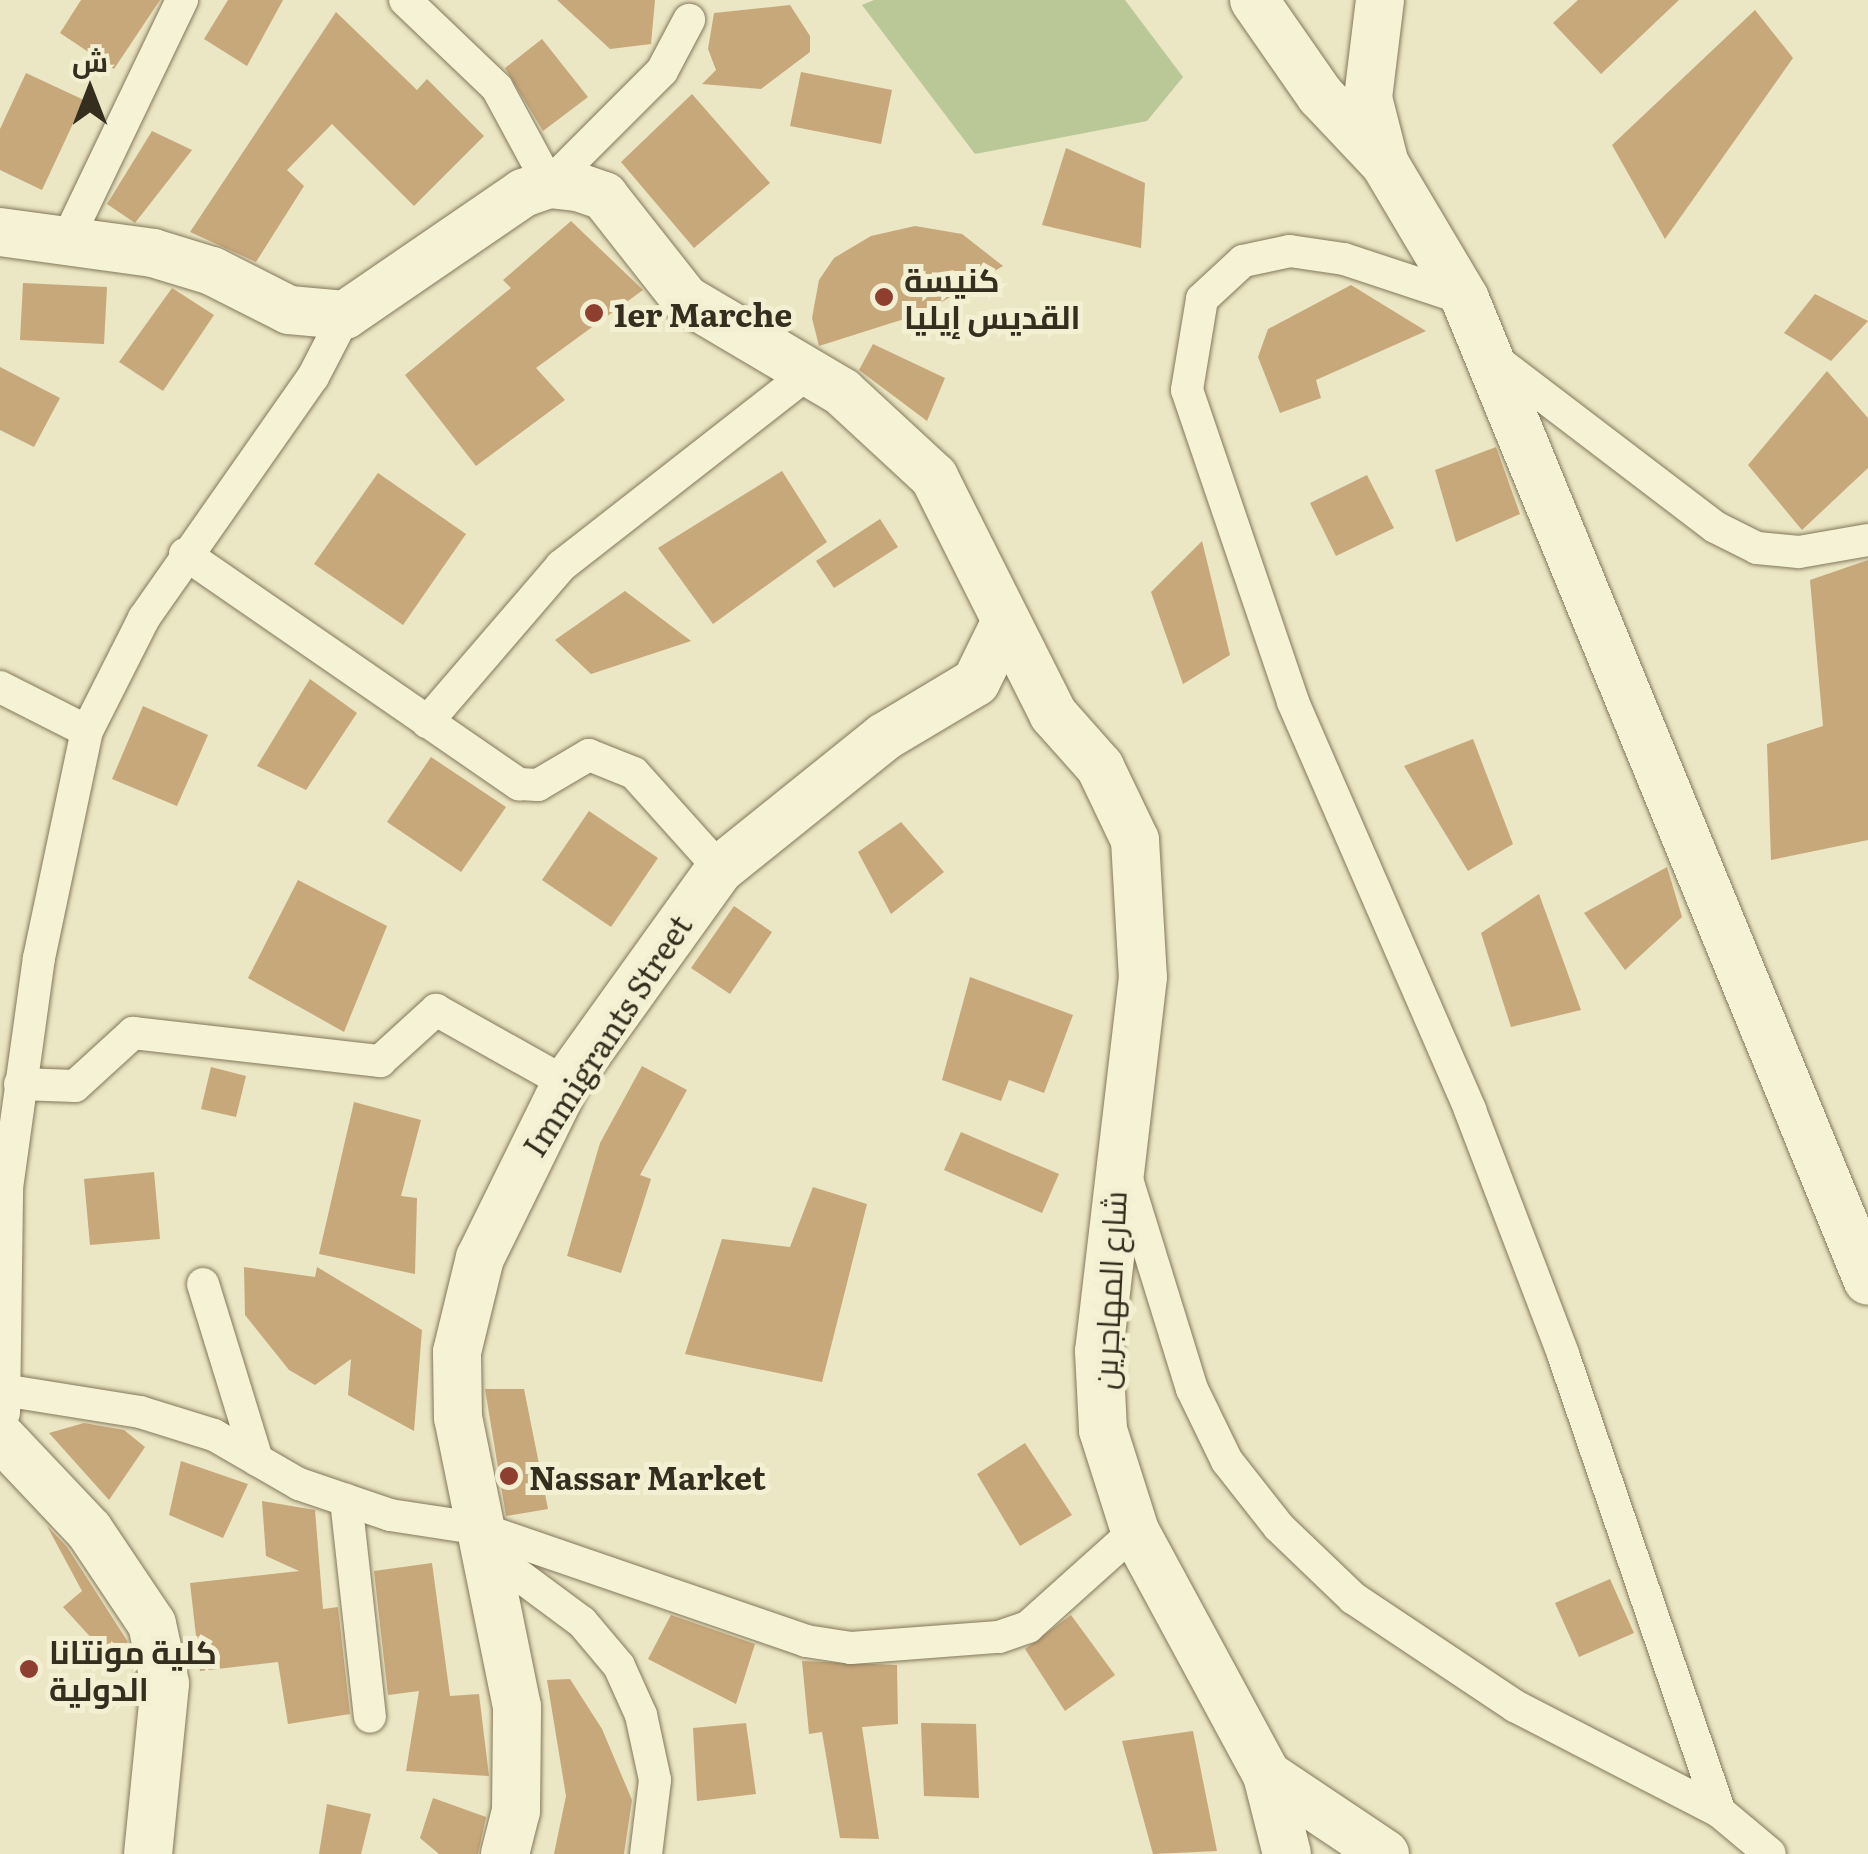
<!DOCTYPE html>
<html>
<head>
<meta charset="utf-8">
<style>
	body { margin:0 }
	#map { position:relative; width:1868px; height:1854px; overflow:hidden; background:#ebe6c3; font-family:Literata,Cairo,serif }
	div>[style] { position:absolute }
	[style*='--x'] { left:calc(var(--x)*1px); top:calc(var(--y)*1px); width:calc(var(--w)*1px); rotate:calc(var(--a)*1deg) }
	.green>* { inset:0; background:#bac898 }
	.building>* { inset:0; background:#c7a87b }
	.roads { filter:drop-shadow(0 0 2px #84785b) drop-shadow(0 0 2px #84785b) }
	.street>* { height:32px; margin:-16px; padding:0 16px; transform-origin:16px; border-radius:16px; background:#f6f2d5 }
	.secondary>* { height:48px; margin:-24px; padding:0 24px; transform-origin:24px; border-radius:24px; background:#f6f2d5 }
	.dots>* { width:28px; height:28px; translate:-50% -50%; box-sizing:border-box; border:5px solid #f3efd2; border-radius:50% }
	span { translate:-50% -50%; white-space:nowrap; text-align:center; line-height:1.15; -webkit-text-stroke:10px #f3efd2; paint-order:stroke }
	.poi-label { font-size:32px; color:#352d1e; font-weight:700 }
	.left { translate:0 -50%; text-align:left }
	.street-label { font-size:32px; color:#352d1e }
	.north { position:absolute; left:40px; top:40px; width:100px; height:100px; -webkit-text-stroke:8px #f3efd2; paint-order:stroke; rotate:0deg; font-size:28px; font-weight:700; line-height:40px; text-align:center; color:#352d1e }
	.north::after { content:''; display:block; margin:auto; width:35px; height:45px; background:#352d1e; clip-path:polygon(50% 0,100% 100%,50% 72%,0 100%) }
</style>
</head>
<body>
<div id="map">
	<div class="green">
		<div style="clip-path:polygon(874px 0,1125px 0,1183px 77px,1147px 121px,975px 154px,862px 5px)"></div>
	</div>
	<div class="building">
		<div style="clip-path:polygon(81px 0,160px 0,114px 69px,60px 33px)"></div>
		<div style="clip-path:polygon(228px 0,283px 0,247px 66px,204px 39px)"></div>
		<div style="clip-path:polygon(557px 0,655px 0,651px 44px,610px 49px)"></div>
		<div style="clip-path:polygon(1578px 0,1679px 0,1601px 74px,1553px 23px)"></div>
		<div style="clip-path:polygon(790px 5px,810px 36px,810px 52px,761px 89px,702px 84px,716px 70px,708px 49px,714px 13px)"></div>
		<div style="clip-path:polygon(1755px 10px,1793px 58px,1665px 239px,1612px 145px)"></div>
		<div style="clip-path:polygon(336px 12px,417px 90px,427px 79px,484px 136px,414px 206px,332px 124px,287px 170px,304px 186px,256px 262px,190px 232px)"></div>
		<div style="clip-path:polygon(542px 39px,588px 97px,543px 131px,505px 68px)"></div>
		<div style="clip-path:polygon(801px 72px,892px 90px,881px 144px,790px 126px)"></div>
		<div style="clip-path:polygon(26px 73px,84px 100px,42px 190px,0 170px,0 129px)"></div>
		<div style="clip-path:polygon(692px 94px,770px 183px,694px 248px,621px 162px)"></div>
		<div style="clip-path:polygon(152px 131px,192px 150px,135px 223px,107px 204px)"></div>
		<div style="clip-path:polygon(1066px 148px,1145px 183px,1141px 248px,1042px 225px)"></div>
		<div style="clip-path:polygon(571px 221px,643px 290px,536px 368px,565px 400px,476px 466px,405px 375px,511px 288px,503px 280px)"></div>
		<div style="clip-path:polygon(915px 226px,962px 234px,1003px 266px,923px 313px,819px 346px,812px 318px,819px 280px,834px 258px,871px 236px)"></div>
		<div style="clip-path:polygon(23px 283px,107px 287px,104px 344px,20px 340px)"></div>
		<div style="clip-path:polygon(1351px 285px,1426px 331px,1316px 380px,1321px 398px,1280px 413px,1258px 357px,1268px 329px)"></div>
		<div style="clip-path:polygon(172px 288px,214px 315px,163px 391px,119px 362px)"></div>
		<div style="clip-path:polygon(1815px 294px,1868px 321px,1831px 361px,1784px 333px)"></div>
		<div style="clip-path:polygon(873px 344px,945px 378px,927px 421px,859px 370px)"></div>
		<div style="clip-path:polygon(0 367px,60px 398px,34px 447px,0 430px)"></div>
		<div style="clip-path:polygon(1827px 371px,1868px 418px,1868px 468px,1802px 530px,1748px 465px)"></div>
		<div style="clip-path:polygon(1496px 447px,1520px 514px,1456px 542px,1435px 470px)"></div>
		<div style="clip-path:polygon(782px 471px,827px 542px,713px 624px,658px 548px)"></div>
		<div style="clip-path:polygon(378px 473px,466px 534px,403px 625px,314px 564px)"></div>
		<div style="clip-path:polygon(1367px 475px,1394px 528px,1336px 556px,1310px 503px)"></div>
		<div style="clip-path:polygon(880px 519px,898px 547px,834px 588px,816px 561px)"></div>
		<div style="clip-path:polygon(1202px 541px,1230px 655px,1183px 684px,1151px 592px)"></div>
		<div style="clip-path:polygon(1868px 560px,1868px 840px,1771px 860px,1767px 744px,1823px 726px,1810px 580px)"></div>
		<div style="clip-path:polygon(625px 591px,691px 641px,591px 674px,555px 640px)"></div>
		<div style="clip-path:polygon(310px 679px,357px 713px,306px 790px,257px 766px)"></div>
		<div style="clip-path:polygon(143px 706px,208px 735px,177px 806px,112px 779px)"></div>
		<div style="clip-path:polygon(1473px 739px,1513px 844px,1468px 871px,1404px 766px)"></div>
		<div style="clip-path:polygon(431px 757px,506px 807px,461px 872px,387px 822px)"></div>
		<div style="clip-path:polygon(589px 811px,658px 858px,611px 927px,542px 880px)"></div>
		<div style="clip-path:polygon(901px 822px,944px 872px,891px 914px,858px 852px)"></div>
		<div style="clip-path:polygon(1667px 867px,1682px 917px,1625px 970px,1584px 913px)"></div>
		<div style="clip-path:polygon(298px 880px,387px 926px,344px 1032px,248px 978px)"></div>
		<div style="clip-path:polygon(1539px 894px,1581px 1010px,1511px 1027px,1481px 933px)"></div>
		<div style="clip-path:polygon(734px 906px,772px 932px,730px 994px,691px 968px)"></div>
		<div style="clip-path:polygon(970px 977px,1073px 1015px,1044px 1093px,1009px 1080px,1001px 1101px,942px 1080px)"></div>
		<div style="clip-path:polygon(642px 1066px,687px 1090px,640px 1175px,651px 1179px,621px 1273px,567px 1256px,600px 1143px)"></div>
		<div style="clip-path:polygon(211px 1067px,246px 1076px,236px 1117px,201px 1109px)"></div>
		<div style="clip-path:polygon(354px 1102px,421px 1120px,401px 1196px,417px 1198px,415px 1274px,319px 1254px)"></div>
		<div style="clip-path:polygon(961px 1132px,1059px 1174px,1042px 1213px,944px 1170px)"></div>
		<div style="clip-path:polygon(154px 1172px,160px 1239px,90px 1245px,84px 1179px)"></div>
		<div style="clip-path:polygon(813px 1187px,867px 1204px,822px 1382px,685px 1354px,722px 1239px,790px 1247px)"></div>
		<div style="clip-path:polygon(244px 1267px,315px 1277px,317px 1267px,422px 1330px,414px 1431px,348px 1395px,351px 1359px,315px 1385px,289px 1370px,245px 1315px)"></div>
		<div style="clip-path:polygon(485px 1389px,524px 1389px,548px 1509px,506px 1516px)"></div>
		<div style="clip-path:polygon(84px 1423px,124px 1430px,145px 1447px,109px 1500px,49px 1433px)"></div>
		<div style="clip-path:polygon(1025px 1443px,1072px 1515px,1020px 1546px,977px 1474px)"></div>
		<div style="clip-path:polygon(181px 1461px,248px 1484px,223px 1538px,169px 1515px)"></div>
		<div style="clip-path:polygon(262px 1501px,315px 1510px,323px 1609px,338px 1607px,350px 1714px,288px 1724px,278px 1662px,200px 1671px,190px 1583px,299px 1571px,266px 1556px)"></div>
		<div style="clip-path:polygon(47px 1526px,67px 1547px,128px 1642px,106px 1654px,63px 1607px,82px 1591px)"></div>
		<div style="clip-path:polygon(432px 1563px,450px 1696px,479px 1694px,489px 1776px,406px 1771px,419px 1691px,388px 1695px,374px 1571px)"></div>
		<div style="clip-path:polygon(1610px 1579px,1634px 1633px,1579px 1657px,1555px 1603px)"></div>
		<div style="clip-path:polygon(671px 1615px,755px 1644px,736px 1704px,648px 1659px)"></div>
		<div style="clip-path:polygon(1071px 1615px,1115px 1675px,1065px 1711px,1025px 1649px)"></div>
		<div style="clip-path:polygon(802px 1661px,897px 1665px,898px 1724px,862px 1727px,879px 1839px,840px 1838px,822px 1732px,809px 1734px)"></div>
		<div style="clip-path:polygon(570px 1679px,602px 1729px,632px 1800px,624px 1854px,554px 1854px,566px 1796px,547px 1680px)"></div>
		<div style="clip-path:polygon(746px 1723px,756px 1794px,697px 1801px,693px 1728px)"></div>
		<div style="clip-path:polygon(921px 1723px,976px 1724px,979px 1798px,924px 1796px)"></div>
		<div style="clip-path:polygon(1193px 1731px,1217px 1851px,1153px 1854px,1122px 1741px)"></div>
		<div style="clip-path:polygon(433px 1798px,486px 1817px,478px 1854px,439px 1854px,420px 1838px)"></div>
		<div style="clip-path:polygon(327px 1804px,371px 1814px,361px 1854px,319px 1854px)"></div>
	</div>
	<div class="roads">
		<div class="street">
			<div style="--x:405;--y:0;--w:127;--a:43.7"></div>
			<div style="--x:497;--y:88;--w:109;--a:61.6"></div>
			<div style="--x:549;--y:184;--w:160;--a:-45"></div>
			<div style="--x:662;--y:71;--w:58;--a:-62.1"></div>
			<div style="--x:68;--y:238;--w:264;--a:-64.4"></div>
			<div style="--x:1465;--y:299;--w:127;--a:-161.7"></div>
			<div style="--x:1344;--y:259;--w:55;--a:-171.6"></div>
			<div style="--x:1290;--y:251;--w:48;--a:168"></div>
			<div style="--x:1243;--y:261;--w:56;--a:137.2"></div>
			<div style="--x:1202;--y:299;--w:92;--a:99.4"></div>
			<div style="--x:1187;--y:390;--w:330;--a:71.2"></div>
			<div style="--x:1293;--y:702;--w:445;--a:66.5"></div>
			<div style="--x:1470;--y:1110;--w:261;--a:69.1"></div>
			<div style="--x:1563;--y:1354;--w:484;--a:71.1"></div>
			<div style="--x:1492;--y:357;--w:280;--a:37.3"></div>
			<div style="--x:1715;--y:527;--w:47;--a:26.6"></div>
			<div style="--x:1757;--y:548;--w:42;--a:5.4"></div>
			<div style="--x:1799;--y:552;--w:70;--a:-9.9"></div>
			<div style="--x:185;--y:554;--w:406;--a:34.6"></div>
			<div style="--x:519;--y:784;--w:19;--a:3"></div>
			<div style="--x:538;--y:785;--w:59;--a:-30.5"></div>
			<div style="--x:589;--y:755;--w:48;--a:21.8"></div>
			<div style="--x:634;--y:773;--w:129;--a:48.1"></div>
			<div style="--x:0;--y:687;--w:97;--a:26.8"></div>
			<div style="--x:427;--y:722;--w:206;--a:-49.3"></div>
			<div style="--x:561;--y:566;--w:312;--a:-38"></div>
			<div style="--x:20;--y:1084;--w:55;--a:2.1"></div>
			<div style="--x:75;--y:1086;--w:79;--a:-42.4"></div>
			<div style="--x:133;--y:1033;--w:249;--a:6.5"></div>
			<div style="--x:380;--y:1061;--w:76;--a:-42.3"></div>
			<div style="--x:436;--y:1010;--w:149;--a:29.3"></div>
			<div style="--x:1126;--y:1176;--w:223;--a:72.8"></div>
			<div style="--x:1192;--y:1389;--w:80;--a:64.1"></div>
			<div style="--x:1227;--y:1461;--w:84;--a:51.8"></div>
			<div style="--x:1279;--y:1527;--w:103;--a:43.8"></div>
			<div style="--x:1353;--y:1598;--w:195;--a:33.7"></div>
			<div style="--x:1515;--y:1706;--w:231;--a:27.3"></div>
			<div style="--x:1720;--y:1812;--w:65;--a:40"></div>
			<div style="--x:203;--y:1284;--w:184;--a:72.9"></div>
			<div style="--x:3;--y:1390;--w:139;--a:9.1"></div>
			<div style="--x:140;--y:1412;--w:77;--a:17.3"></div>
			<div style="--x:214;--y:1435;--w:98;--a:30"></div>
			<div style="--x:299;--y:1484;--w:96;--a:18.8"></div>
			<div style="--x:390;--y:1515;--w:92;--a:8.7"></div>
			<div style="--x:481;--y:1529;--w:344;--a:19"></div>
			<div style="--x:806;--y:1641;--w:46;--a:8.8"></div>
			<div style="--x:851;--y:1648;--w:148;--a:-4.3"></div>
			<div style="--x:999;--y:1637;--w:31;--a:-19"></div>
			<div style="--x:1028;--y:1627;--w:144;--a:-41.9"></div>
			<div style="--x:4;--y:1413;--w:225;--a:-89.2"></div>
			<div style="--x:7;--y:1188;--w:232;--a:-82.1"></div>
			<div style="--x:39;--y:958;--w:232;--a:-78.1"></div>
			<div style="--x:87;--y:731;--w:127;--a:-63.2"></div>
			<div style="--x:144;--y:618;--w:294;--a:-55"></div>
			<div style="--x:313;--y:377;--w:70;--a:-62.7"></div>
			<div style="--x:346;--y:1500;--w:218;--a:83.7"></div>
			<div style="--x:486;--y:1551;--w:119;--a:36.5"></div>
			<div style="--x:582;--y:1622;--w:57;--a:49.9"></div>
			<div style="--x:619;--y:1666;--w:54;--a:65.8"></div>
			<div style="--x:641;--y:1715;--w:66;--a:77.8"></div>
			<div style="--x:655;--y:1780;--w:75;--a:96.9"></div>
		</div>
		<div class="secondary">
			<div style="--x:1254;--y:0;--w:116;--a:55.2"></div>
			<div style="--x:1320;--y:95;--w:95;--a:46.7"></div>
			<div style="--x:1385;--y:164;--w:157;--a:59.3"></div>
			<div style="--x:1465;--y:299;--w:1061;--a:67.69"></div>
			<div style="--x:1380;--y:0;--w:99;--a:97"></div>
			<div style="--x:1368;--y:98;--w:65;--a:75.7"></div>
			<div style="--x:0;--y:232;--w:154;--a:7.8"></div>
			<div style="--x:153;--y:253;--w:62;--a:17"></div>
			<div style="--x:212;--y:271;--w:86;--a:26.9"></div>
			<div style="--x:289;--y:310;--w:56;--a:5.1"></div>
			<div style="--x:345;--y:315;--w:216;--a:-34.4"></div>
			<div style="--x:523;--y:193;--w:28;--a:-19"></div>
			<div style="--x:549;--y:184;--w:29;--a:6"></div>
			<div style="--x:578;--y:187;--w:28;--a:19"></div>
			<div style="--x:604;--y:196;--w:131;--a:51.8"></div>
			<div style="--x:685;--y:299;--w:182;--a:30.6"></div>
			<div style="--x:842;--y:392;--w:125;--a:42.7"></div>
			<div style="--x:934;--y:477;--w:265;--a:63.3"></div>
			<div style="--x:1053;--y:714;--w:71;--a:48.4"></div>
			<div style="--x:1100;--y:767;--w:81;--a:64.4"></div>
			<div style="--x:1135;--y:840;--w:137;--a:86.7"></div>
			<div style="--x:1143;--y:977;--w:377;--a:96.7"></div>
			<div style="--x:1099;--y:1351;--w:79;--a:87.1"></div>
			<div style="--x:1103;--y:1430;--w:106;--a:72.4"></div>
			<div style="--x:1135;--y:1531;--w:277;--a:61.6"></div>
			<div style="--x:1267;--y:1775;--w:81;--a:75.8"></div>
			<div style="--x:0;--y:1436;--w:129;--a:46.6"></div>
			<div style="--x:89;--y:1530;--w:113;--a:56.2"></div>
			<div style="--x:152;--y:1624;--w:61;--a:77.8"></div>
			<div style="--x:165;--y:1684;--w:171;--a:95.7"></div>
			<div style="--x:1267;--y:1775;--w:142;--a:33.8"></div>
			<div style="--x:505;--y:1854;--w:44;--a:-75.7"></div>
			<div style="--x:516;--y:1811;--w:104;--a:-89.4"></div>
			<div style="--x:517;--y:1707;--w:295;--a:-101.5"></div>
			<div style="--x:458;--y:1418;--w:66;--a:-90.9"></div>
			<div style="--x:457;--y:1352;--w:97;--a:-76.3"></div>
			<div style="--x:480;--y:1258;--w:195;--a:-63.8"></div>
			<div style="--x:566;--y:1083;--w:264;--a:-54.3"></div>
			<div style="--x:720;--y:869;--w:211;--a:-38.8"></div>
			<div style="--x:884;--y:737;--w:107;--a:-30.9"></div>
			<div style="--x:976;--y:682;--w:66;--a:-63.8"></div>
		</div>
	</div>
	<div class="dots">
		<div style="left:884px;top:297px;background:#8f3f2f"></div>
		<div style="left:594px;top:313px;background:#8f3f2f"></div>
		<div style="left:509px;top:1476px;background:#8f3f2f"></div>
		<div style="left:29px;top:1669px;background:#8f3f2f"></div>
	</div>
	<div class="poi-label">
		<span class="left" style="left:904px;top:297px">كنيسة<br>القديس إيليا</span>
		<span class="left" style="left:614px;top:313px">1er Marche</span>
		<span class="left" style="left:529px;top:1476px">Nassar Market</span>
		<span class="left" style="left:49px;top:1669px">كلية مونتانا<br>الدولية</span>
	</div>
	<div class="street-label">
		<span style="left:606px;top:1035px;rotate:-57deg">Immigrants Street</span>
		<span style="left:1108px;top:1290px;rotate:-87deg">شارع المهاجرين</span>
	</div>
	<div class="north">ش</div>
</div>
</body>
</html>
